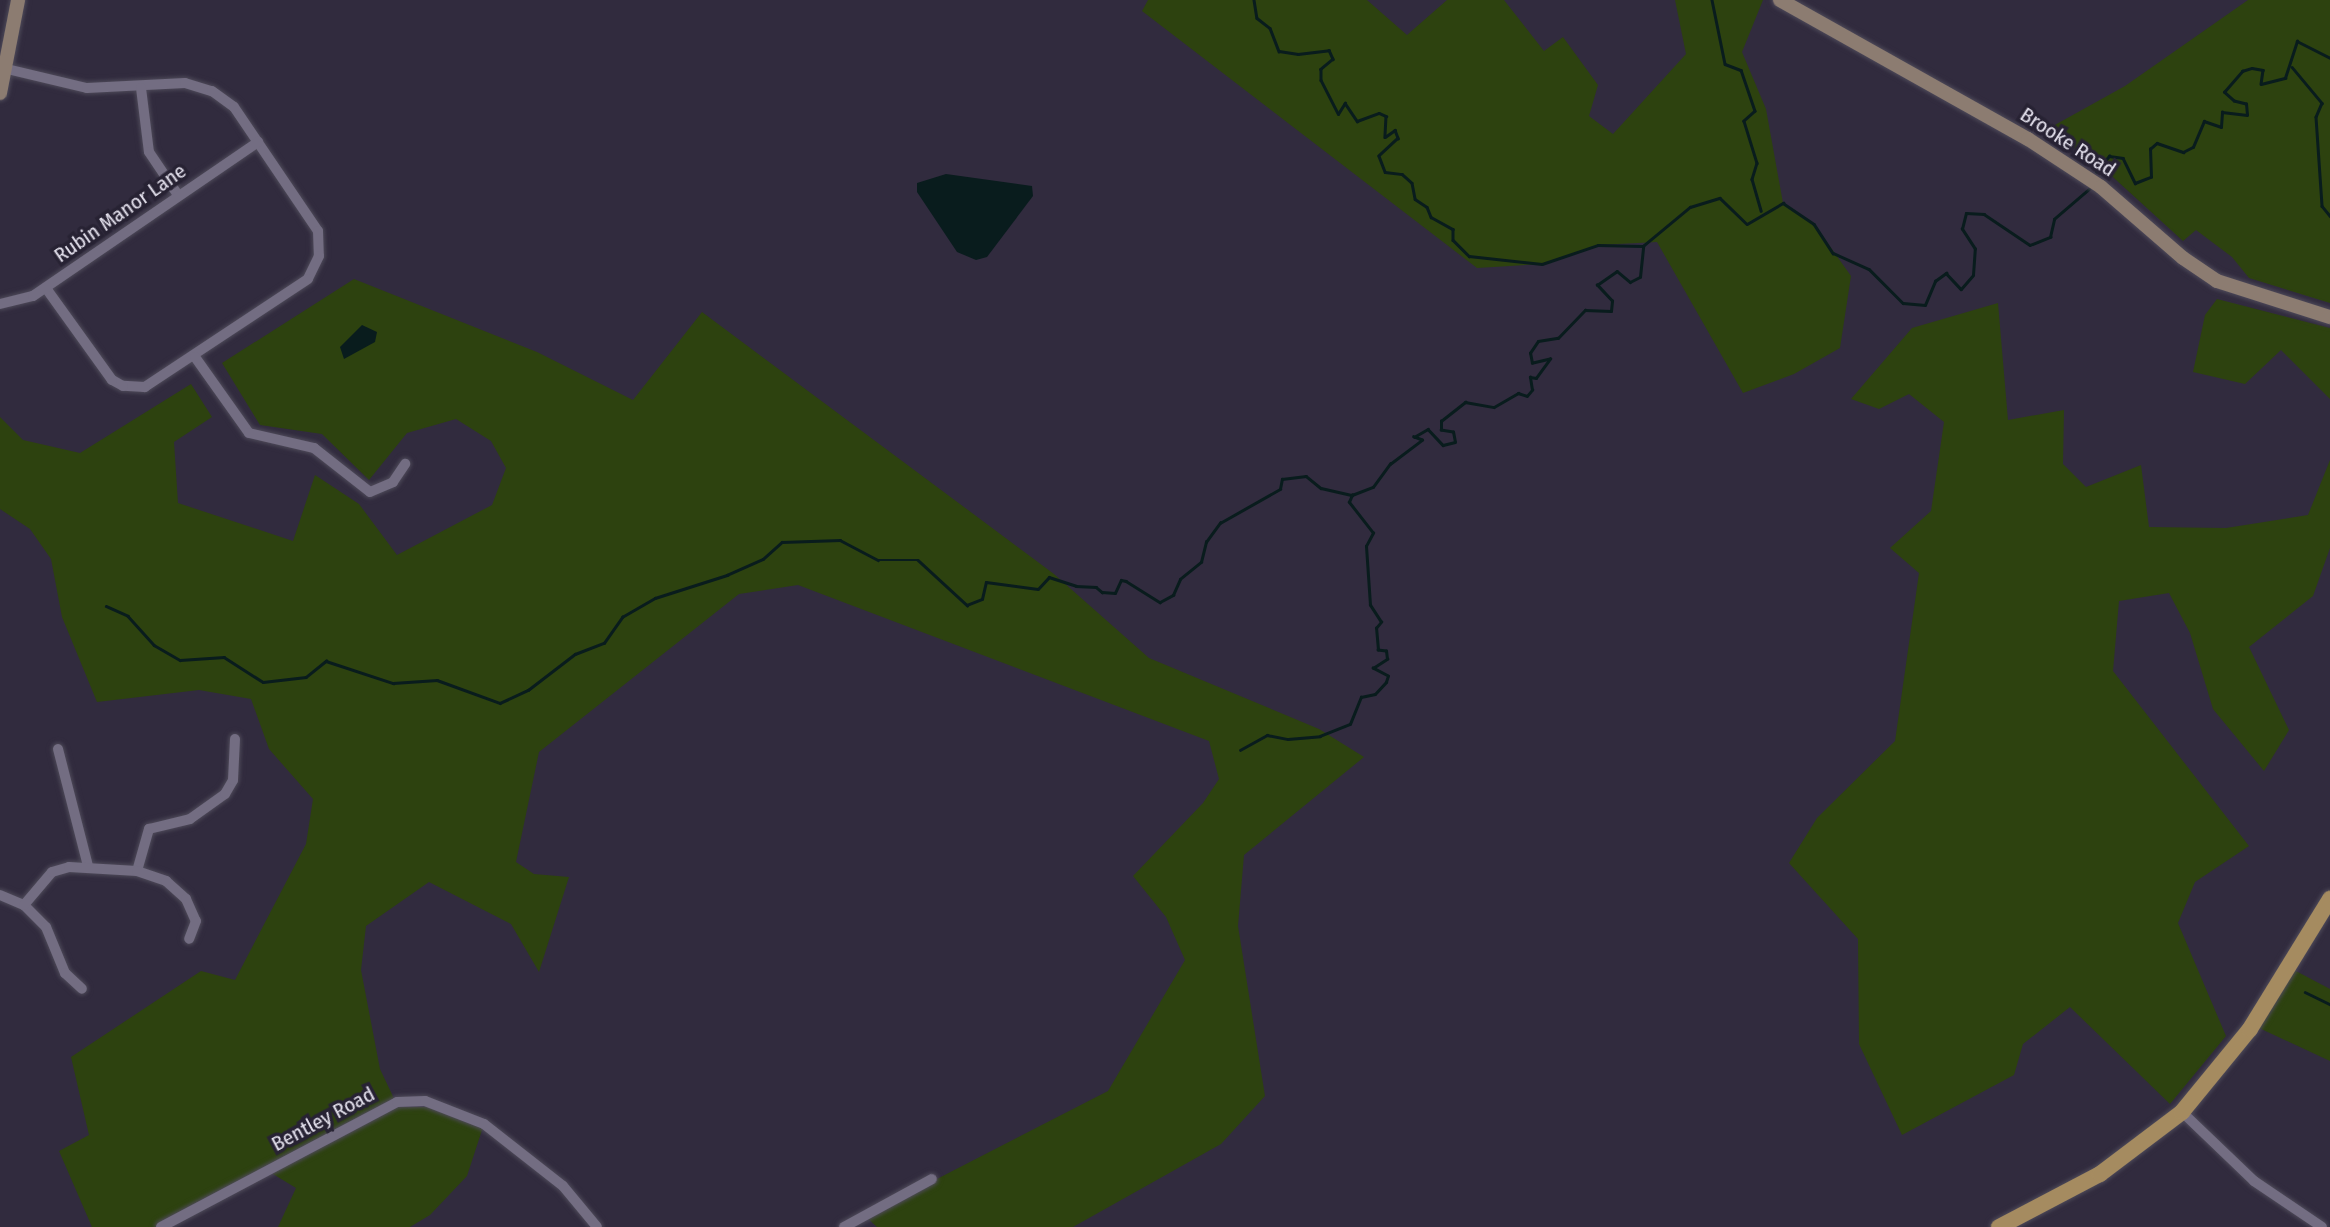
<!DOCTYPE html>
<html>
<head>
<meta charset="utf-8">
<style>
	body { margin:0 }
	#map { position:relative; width:2330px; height:1227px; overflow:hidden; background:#312b3e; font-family:"Fira Sans Condensed",sans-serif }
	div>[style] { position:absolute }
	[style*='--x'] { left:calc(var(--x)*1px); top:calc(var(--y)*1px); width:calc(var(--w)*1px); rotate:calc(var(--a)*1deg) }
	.green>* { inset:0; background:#2d420f }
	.water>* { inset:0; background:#091c1d }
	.stream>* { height:2.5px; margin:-1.25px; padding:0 1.25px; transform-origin:1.25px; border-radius:1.25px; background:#091c1d }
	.roads { filter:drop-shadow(0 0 2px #4e4a59) drop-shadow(0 0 2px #4e4a59) }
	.street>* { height:10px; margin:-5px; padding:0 5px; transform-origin:5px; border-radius:5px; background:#736d82 }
	.secondary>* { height:14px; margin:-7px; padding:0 7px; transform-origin:7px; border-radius:7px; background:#8c7c71 }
	.primary>* { height:16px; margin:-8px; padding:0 8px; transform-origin:8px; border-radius:8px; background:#a58b60 }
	span { translate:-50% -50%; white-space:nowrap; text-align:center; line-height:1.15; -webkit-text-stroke:7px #272233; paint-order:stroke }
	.street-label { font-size:21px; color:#e5e2ee }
</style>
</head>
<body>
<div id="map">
	<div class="green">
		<div style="clip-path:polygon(1148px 0,1367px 0,1407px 35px,1447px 0,1504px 0,1544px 51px,1563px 37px,1598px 85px,1589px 116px,1613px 134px,1686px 54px,1675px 0,1763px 0,1742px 52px,1766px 109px,1783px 203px,1814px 224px,1851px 276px,1840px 348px,1794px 374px,1743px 393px,1657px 242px,1598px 245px,1542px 264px,1477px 268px,1142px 11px)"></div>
		<div style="clip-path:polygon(2248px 0,2330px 0,2330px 303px,2249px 278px,2232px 257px,2196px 230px,2183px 241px,2092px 158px,2044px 131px,2125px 86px)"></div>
		<div style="clip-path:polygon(354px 279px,537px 352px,633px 400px,702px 312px,1054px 574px,1149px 658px,1319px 729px,1364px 757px,1244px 855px,1238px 926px,1265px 1096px,1221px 1144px,1073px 1227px,877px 1227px,865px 1216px,1108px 1091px,1185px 960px,1166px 917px,1133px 876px,1203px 803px,1219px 779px,1209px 741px,798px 585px,739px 594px,539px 752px,516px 862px,534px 874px,569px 877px,539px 972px,511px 924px,429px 882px,366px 926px,361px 970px,380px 1069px,398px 1107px,440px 1107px,484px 1124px,467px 1176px,430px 1215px,410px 1227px,278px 1227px,296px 1188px,268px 1171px,161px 1227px,92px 1227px,59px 1151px,89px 1135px,71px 1057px,201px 971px,235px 980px,306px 844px,313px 799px,269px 749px,251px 699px,199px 690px,97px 702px,62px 617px,51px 559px,30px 529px,0 509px,0 417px,23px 440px,80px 453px,191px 384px,212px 417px,174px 442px,178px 503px,293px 541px,315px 475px,359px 504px,397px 555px,492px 505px,506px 468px,491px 441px,456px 419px,407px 433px,369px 480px,322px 434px,260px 425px,222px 363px)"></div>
		<div style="clip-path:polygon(2217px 299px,2330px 328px,2330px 399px,2281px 350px,2245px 384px,2193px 372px,2205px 315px)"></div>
		<div style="clip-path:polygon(1998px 303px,2008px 420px,2064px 410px,2063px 464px,2086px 487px,2141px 465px,2149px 527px,2226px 528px,2308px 515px,2330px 460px,2330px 548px,2313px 596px,2249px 647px,2289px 730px,2264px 771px,2213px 709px,2190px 633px,2169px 593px,2119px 601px,2113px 671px,2249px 846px,2195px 882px,2178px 923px,2226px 1036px,2170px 1104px,2070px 1007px,2023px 1044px,2014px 1075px,1902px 1135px,1859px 1044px,1858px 939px,1789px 863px,1817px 818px,1895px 741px,1919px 573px,1890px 548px,1931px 511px,1944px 422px,1909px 394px,1879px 409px,1851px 399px,1912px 328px)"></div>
		<div style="clip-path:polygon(2294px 970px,2330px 989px,2330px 1061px,2259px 1028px)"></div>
	</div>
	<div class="water">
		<div style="clip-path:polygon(946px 174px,1032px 186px,1033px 196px,987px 257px,976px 260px,957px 252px,917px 192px,917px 183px)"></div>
		<div style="clip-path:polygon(362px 325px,377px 332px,375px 342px,344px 359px,340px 347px)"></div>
	</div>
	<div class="stream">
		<div style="--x:1254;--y:0;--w:18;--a:81"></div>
		<div style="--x:1257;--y:18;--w:16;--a:38"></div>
		<div style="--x:1270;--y:28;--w:25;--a:69"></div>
		<div style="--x:1279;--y:51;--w:19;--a:9"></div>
		<div style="--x:1298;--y:54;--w:31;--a:-7"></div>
		<div style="--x:1329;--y:50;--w:10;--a:66"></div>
		<div style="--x:1333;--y:59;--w:16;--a:140"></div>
		<div style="--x:1321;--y:69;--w:11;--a:90"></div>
		<div style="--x:1321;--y:80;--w:38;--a:63"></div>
		<div style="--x:1338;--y:114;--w:13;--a:-58"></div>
		<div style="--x:1345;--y:103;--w:22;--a:56"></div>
		<div style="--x:1357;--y:121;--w:23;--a:-20"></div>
		<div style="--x:1379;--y:113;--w:8;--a:23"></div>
		<div style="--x:1386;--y:116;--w:21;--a:93"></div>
		<div style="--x:1385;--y:137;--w:12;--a:-35"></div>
		<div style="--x:1395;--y:130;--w:9;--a:69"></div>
		<div style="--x:1398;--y:138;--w:26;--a:137"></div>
		<div style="--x:1379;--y:156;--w:17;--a:69"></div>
		<div style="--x:1385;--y:172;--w:17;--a:7"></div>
		<div style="--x:1402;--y:174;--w:13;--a:42"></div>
		<div style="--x:1412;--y:183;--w:16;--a:79"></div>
		<div style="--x:1415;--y:199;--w:14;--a:34"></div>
		<div style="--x:1427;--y:207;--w:11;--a:68"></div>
		<div style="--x:1431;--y:217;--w:25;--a:29"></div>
		<div style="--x:1453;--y:229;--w:11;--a:90"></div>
		<div style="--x:1453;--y:240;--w:23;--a:45"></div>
		<div style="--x:1469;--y:256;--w:73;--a:6.3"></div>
		<div style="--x:1542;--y:264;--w:59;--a:-18.7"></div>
		<div style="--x:1598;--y:245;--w:44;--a:1.3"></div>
		<div style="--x:1712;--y:0;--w:65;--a:78.5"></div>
		<div style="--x:1725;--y:64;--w:17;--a:21"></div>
		<div style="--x:1741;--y:70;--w:43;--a:71.1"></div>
		<div style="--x:1755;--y:111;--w:15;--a:138"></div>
		<div style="--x:1744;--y:121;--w:44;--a:72.8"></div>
		<div style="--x:1757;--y:163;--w:17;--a:107"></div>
		<div style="--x:1752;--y:179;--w:33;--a:74"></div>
		<div style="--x:2292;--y:67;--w:47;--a:50.2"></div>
		<div style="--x:2322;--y:103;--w:15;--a:113"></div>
		<div style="--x:2316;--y:117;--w:89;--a:86.1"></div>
		<div style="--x:2322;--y:206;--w:13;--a:51"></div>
		<div style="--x:2096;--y:172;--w:21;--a:-51"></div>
		<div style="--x:2109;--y:156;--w:14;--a:8"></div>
		<div style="--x:2123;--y:158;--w:28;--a:64"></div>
		<div style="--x:2135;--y:183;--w:17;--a:-21"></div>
		<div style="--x:2151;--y:177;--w:28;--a:-92"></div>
		<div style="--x:2150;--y:149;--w:9;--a:-41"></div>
		<div style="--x:2157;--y:143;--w:28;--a:19"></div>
		<div style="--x:2183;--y:152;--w:11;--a:-27"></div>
		<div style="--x:2193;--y:147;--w:28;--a:-67"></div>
		<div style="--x:2204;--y:121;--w:18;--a:19"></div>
		<div style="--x:2221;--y:127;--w:15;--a:-86"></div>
		<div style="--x:2222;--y:112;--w:25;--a:7"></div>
		<div style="--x:2247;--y:115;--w:11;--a:-95"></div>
		<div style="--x:2246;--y:104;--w:12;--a:-166"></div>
		<div style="--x:2234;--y:101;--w:13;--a:-138"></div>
		<div style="--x:2224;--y:92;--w:28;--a:-49"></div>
		<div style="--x:2242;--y:71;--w:10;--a:-17"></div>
		<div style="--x:2252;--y:68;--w:11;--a:10"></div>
		<div style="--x:2263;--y:70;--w:14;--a:98"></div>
		<div style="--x:2261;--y:84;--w:25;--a:-14"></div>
		<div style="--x:2285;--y:78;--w:39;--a:-72"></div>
		<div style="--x:2297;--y:41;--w:37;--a:27"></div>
		<div style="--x:106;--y:606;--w:24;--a:24"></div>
		<div style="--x:128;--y:616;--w:39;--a:48"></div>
		<div style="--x:154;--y:645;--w:30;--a:30"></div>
		<div style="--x:180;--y:660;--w:44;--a:-3.9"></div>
		<div style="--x:224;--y:657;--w:46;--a:32.7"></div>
		<div style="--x:263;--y:682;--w:43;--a:-6.6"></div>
		<div style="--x:306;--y:677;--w:26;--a:-39"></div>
		<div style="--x:326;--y:661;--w:71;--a:18.2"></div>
		<div style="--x:393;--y:683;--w:44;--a:-3.9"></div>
		<div style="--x:437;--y:680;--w:67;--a:20.1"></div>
		<div style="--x:500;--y:703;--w:31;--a:-25"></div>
		<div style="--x:528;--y:690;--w:59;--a:-37.5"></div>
		<div style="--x:575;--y:654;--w:31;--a:-21"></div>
		<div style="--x:604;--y:643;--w:32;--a:-55"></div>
		<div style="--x:622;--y:617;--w:38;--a:-30"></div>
		<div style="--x:655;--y:598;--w:76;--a:-17.7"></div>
		<div style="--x:727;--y:575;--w:39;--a:-24"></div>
		<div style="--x:763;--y:559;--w:25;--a:-42"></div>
		<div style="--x:782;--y:542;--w:58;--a:-2"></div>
		<div style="--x:840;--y:540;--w:43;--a:27.8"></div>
		<div style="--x:878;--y:560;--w:40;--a:0"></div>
		<div style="--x:918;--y:560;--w:67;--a:42.6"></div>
		<div style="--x:967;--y:605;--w:16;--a:-22"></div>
		<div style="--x:982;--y:599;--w:17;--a:-77"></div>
		<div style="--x:986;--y:582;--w:52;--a:7.7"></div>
		<div style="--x:1038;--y:589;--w:16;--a:-47"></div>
		<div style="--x:1049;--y:577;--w:28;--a:18"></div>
		<div style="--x:1076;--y:586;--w:20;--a:3"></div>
		<div style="--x:1096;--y:587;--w:8;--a:40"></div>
		<div style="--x:1102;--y:592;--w:13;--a:4"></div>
		<div style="--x:1115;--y:593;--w:14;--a:-65"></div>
		<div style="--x:1121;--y:580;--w:5;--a:11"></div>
		<div style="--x:1126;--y:581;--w:40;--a:32"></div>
		<div style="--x:1160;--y:602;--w:15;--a:-28"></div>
		<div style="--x:1173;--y:595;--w:17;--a:-66"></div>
		<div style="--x:1180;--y:579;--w:27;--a:-39"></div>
		<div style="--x:1201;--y:562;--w:21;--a:-76"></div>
		<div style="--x:1206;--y:542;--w:24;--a:-54"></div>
		<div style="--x:1220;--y:523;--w:69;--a:-29.5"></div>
		<div style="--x:1280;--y:489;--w:10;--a:-79"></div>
		<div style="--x:1282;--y:479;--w:24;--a:-7"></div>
		<div style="--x:1306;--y:476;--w:19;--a:39"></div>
		<div style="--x:1321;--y:488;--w:32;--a:13"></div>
		<div style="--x:1352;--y:495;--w:22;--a:-21"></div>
		<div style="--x:1373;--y:487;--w:29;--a:-54"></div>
		<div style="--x:1390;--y:464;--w:40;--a:-37"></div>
		<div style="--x:1422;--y:440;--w:9;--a:-159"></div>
		<div style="--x:1414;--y:437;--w:16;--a:-30"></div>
		<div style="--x:1428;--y:429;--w:22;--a:47"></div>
		<div style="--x:1443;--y:445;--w:12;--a:-14"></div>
		<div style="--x:1455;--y:442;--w:10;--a:-101"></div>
		<div style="--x:1453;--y:432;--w:12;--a:-171"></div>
		<div style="--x:1441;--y:430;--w:9;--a:-90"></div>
		<div style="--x:1441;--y:421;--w:31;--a:-38"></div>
		<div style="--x:1465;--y:402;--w:29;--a:10"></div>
		<div style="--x:1494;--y:407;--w:28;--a:-30"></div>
		<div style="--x:1518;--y:393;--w:9;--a:18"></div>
		<div style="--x:1527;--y:396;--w:8;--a:-50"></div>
		<div style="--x:1532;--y:390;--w:13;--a:-99"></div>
		<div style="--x:1530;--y:377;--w:6;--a:9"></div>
		<div style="--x:1536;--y:378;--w:24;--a:-54"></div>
		<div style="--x:1550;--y:359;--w:18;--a:167"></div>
		<div style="--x:1532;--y:363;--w:10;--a:-101"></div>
		<div style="--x:1530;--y:353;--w:14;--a:-56"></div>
		<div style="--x:1538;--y:341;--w:20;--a:-9"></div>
		<div style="--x:1558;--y:338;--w:39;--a:-46"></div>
		<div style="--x:1585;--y:310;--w:26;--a:2"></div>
		<div style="--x:1611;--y:311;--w:10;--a:-84"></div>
		<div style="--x:1612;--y:301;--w:22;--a:-133"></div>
		<div style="--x:1597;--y:285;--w:24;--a:-35"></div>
		<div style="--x:1617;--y:271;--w:17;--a:40"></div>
		<div style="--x:1630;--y:282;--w:11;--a:-27"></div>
		<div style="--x:1640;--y:277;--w:31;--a:-84"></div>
		<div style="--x:1643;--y:246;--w:61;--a:-39.7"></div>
		<div style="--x:1690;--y:207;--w:31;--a:-17"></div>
		<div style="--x:1720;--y:198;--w:37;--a:44"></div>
		<div style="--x:1747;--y:224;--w:42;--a:-30.3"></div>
		<div style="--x:1783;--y:203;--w:37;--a:34"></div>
		<div style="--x:1814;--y:224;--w:35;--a:57"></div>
		<div style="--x:1833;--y:253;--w:39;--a:24"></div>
		<div style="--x:1869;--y:269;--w:48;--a:45"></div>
		<div style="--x:1903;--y:303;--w:22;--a:5"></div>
		<div style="--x:1925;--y:305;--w:26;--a:-67"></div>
		<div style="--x:1935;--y:281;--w:14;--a:-36"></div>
		<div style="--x:1946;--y:273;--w:22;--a:47"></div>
		<div style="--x:1961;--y:289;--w:18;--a:-49"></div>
		<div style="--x:1973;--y:275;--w:26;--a:-86"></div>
		<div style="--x:1975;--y:249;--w:24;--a:-123"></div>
		<div style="--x:1962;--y:229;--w:16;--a:-76"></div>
		<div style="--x:1966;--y:213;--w:18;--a:3"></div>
		<div style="--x:1984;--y:214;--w:55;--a:34"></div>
		<div style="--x:2030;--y:245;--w:22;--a:-22"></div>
		<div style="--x:2050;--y:237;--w:18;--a:-77"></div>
		<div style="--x:2054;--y:219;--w:46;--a:-40.6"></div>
		<div style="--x:1240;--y:750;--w:31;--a:-29"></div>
		<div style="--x:1267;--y:735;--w:21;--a:11"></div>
		<div style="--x:1288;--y:739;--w:32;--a:-5"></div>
		<div style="--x:1320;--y:736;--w:32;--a:-22"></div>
		<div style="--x:1350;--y:724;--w:29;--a:-68"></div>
		<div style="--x:1361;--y:697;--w:14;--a:-12"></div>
		<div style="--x:1375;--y:694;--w:16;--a:-47"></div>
		<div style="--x:1386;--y:682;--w:6;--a:-72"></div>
		<div style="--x:1388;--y:676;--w:17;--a:-152"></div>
		<div style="--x:1373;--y:668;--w:17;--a:-33"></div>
		<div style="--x:1387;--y:659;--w:8;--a:-97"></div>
		<div style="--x:1386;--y:651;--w:8;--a:-173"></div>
		<div style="--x:1378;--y:650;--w:22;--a:-95"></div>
		<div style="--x:1376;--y:628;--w:8;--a:-50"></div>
		<div style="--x:1381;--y:622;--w:20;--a:-123"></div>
		<div style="--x:1370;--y:605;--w:59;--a:-93.9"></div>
		<div style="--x:1366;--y:546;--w:15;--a:-62"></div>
		<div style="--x:1373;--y:533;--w:39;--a:-128"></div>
		<div style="--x:1349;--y:502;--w:8;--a:-67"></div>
		<div style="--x:2305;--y:992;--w:28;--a:26"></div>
	</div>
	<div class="roads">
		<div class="street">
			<div style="--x:7;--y:69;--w:82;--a:13.4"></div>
			<div style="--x:87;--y:88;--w:98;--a:-2.9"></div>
			<div style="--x:185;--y:83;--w:28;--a:17"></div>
			<div style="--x:212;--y:91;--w:27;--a:36"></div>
			<div style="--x:234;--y:107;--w:150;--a:55.9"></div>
			<div style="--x:318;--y:231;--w:25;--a:88"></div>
			<div style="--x:319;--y:256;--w:25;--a:116"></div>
			<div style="--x:308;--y:279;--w:196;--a:146.5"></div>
			<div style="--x:145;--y:387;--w:22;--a:-177"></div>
			<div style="--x:123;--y:386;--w:13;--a:-151"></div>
			<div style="--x:112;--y:380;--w:113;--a:-125.7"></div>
			<div style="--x:141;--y:88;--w:64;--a:82.9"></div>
			<div style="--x:149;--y:152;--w:52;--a:56"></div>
			<div style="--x:0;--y:304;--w:34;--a:-14"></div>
			<div style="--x:33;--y:296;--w:273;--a:-34.4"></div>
			<div style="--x:195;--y:357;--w:93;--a:54.6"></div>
			<div style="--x:249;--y:433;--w:67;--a:13"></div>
			<div style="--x:314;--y:448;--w:71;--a:38.2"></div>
			<div style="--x:370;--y:492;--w:25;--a:-23"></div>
			<div style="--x:393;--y:482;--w:22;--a:-56"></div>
			<div style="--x:58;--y:749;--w:121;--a:75.6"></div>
			<div style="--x:137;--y:871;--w:44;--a:-74.1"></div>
			<div style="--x:149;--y:829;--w:42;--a:-13.7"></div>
			<div style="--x:190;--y:819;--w:43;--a:-35.5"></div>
			<div style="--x:225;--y:794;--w:16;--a:-60"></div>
			<div style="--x:233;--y:780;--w:41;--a:-87.2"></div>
			<div style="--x:0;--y:895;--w:26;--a:23"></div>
			<div style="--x:24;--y:905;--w:31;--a:45"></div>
			<div style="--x:46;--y:927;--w:50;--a:67.6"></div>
			<div style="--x:65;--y:973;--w:23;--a:43"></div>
			<div style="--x:24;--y:905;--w:43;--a:-49.7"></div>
			<div style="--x:52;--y:872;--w:18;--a:-16"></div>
			<div style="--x:69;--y:867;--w:68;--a:3.4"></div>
			<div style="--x:137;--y:871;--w:31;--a:19"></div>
			<div style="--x:166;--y:881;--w:27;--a:42"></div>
			<div style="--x:186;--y:899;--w:24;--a:66"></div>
			<div style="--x:196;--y:921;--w:19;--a:111"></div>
			<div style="--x:2182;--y:1112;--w:100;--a:43.8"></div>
			<div style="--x:2254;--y:1181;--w:82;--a:34.1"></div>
			<div style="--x:161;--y:1227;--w:267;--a:-27.9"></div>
			<div style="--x:397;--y:1102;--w:28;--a:-2"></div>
			<div style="--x:425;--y:1101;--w:63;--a:21.3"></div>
			<div style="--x:484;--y:1124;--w:100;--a:38.1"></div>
			<div style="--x:563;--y:1186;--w:53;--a:50.3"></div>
			<div style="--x:844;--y:1227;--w:100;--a:-28.6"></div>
		</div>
		<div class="secondary">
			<div style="--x:1780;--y:0;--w:284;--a:29.3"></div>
			<div style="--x:2028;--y:139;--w:87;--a:33.3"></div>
			<div style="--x:2101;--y:187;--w:108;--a:40.9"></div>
			<div style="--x:2183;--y:258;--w:41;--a:34.1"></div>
			<div style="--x:2217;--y:281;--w:119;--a:17.7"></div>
			<div style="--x:0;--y:93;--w:95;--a:-79"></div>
		</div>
		<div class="primary">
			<div style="--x:1999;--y:1227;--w:114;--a:-27.7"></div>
			<div style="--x:2100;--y:1174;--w:103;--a:-37.1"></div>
			<div style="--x:2182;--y:1112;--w:107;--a:-50.7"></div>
			<div style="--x:2250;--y:1029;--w:153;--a:-58.4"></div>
		</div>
	</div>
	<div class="street-label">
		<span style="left:2068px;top:142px;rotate:33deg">Brooke Road</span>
		<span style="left:120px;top:213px;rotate:-35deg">Rubin Manor Lane</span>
		<span style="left:323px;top:1119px;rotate:-28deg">Bentley Road</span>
	</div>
</div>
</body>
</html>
